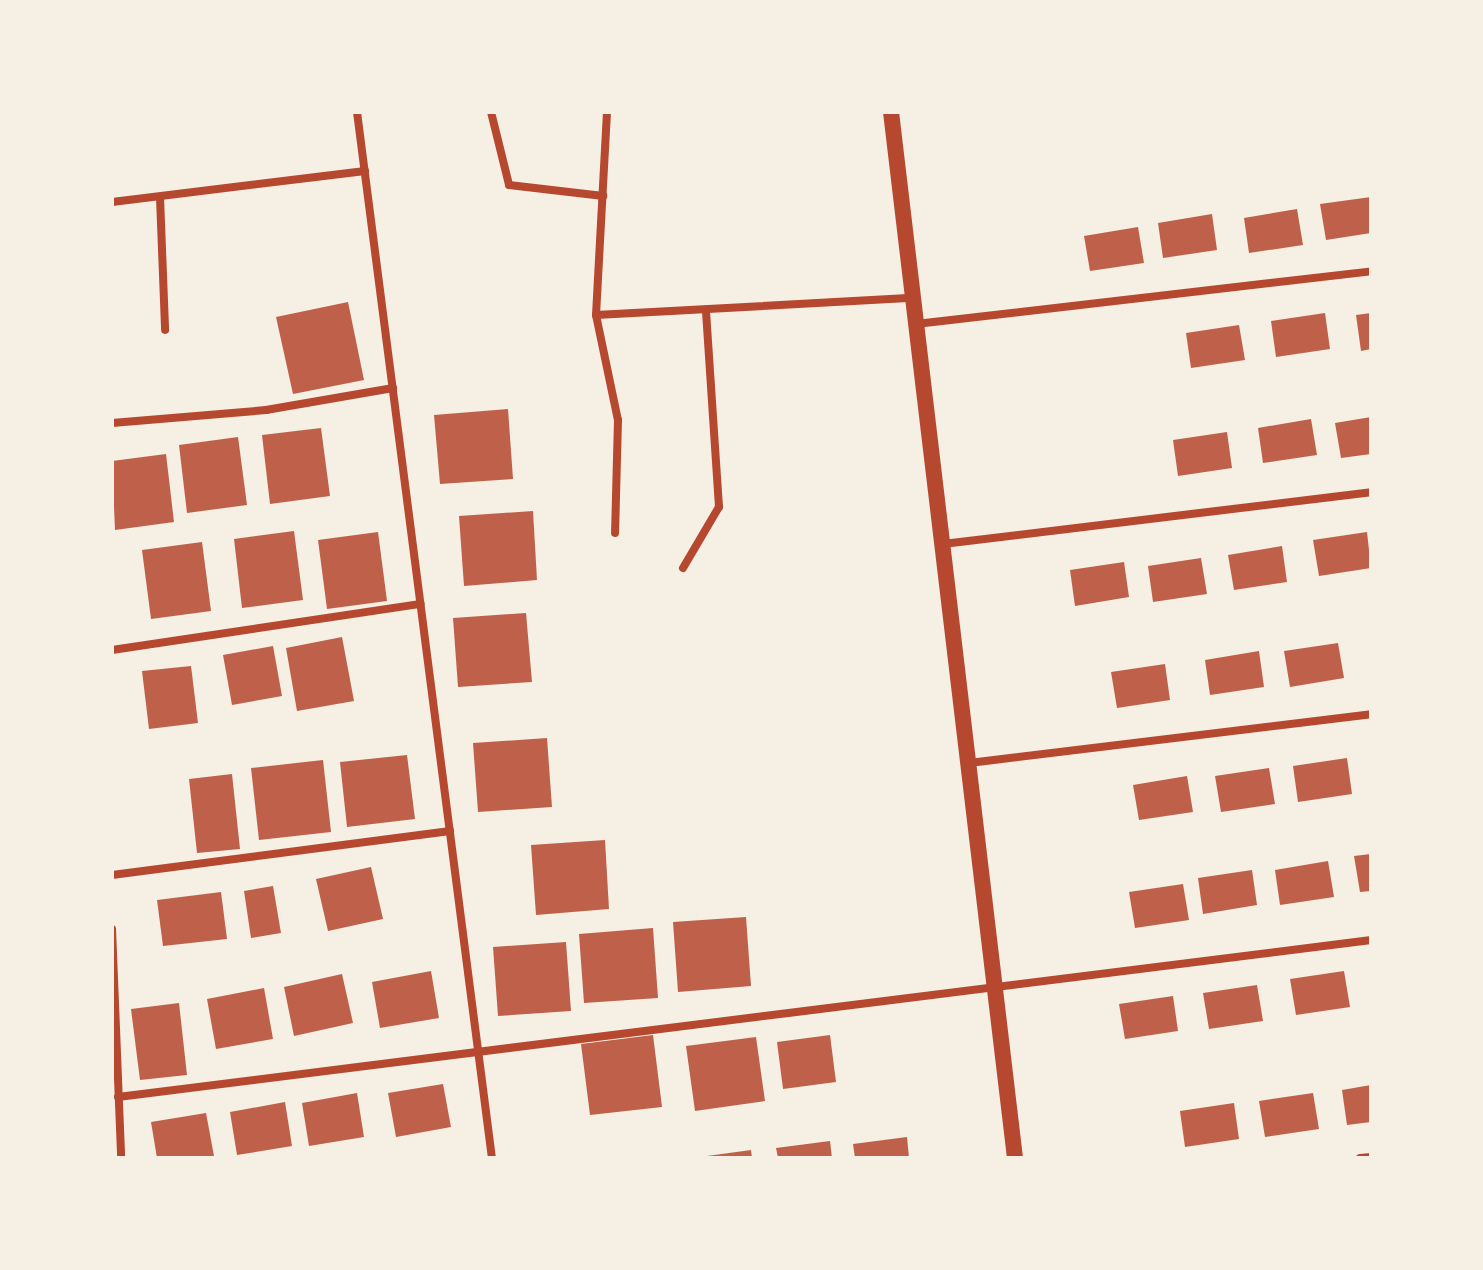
<!DOCTYPE html>
<html>
<head>
<meta charset="utf-8">
<style>
	body { margin:0 }
	#map { position:relative; width:1483px; height:1270px; overflow:hidden; background:#f6efe4; font-family:"Public Sans",sans-serif }
	div>[style] { position:absolute }
	[style*='--x'] { left:calc(var(--x)*1px); top:calc(var(--y)*1px); width:calc(var(--w)*1px); rotate:calc(var(--a)*1deg) }
	.building>* { inset:0; background:#bf614a }
	.minor>* { height:8px; margin:-4px; padding:0 4px; transform-origin:4px; border-radius:4px; background:#b5482f }
	.secondary>* { height:16px; margin:-8px; padding:0 8px; transform-origin:8px; border-radius:8px; background:#b5482f }
	span { translate:-50% -50%; white-space:nowrap; text-align:center; line-height:1.15; -webkit-text-stroke:8px #f6efe4; paint-order:stroke }
	.frame { position:absolute; inset:0; border:114px solid #f6efe4; pointer-events:none }
</style>
</head>
<body>
<div id="map">
	<div class="building">
		<div style="clip-path:polygon(1371px 197px,1371px 233px,1326px 240px,1320px 204px)"></div>
		<div style="clip-path:polygon(1297px 209px,1303px 245px,1249px 253px,1244px 218px)"></div>
		<div style="clip-path:polygon(1212px 214px,1217px 250px,1163px 258px,1158px 223px)"></div>
		<div style="clip-path:polygon(1138px 227px,1144px 263px,1090px 271px,1084px 236px)"></div>
		<div style="clip-path:polygon(348px 302px,364px 380px,293px 394px,276px 317px)"></div>
		<div style="clip-path:polygon(1325px 313px,1330px 349px,1276px 357px,1271px 321px)"></div>
		<div style="clip-path:polygon(1371px 313px,1371px 349px,1361px 351px,1356px 315px)"></div>
		<div style="clip-path:polygon(1239px 325px,1245px 360px,1191px 368px,1186px 333px)"></div>
		<div style="clip-path:polygon(508px 409px,513px 479px,440px 484px,434px 415px)"></div>
		<div style="clip-path:polygon(1371px 417px,1371px 454px,1341px 458px,1335px 423px)"></div>
		<div style="clip-path:polygon(1311px 419px,1317px 455px,1263px 463px,1258px 428px)"></div>
		<div style="clip-path:polygon(321px 428px,330px 496px,270px 504px,262px 435px)"></div>
		<div style="clip-path:polygon(1227px 432px,1232px 468px,1178px 476px,1173px 440px)"></div>
		<div style="clip-path:polygon(238px 437px,247px 505px,187px 513px,179px 445px)"></div>
		<div style="clip-path:polygon(166px 454px,174px 522px,115px 530px,112px 461px)"></div>
		<div style="clip-path:polygon(533px 511px,537px 580px,464px 586px,459px 516px)"></div>
		<div style="clip-path:polygon(294px 531px,303px 600px,242px 608px,234px 539px)"></div>
		<div style="clip-path:polygon(378px 532px,387px 601px,327px 609px,318px 540px)"></div>
		<div style="clip-path:polygon(1367px 532px,1371px 568px,1319px 576px,1313px 540px)"></div>
		<div style="clip-path:polygon(202px 542px,211px 611px,151px 619px,142px 550px)"></div>
		<div style="clip-path:polygon(1282px 546px,1287px 582px,1234px 590px,1228px 555px)"></div>
		<div style="clip-path:polygon(1201px 558px,1207px 594px,1153px 602px,1148px 566px)"></div>
		<div style="clip-path:polygon(1124px 562px,1129px 597px,1075px 606px,1070px 570px)"></div>
		<div style="clip-path:polygon(526px 613px,532px 682px,458px 687px,453px 618px)"></div>
		<div style="clip-path:polygon(342px 637px,354px 701px,297px 711px,286px 648px)"></div>
		<div style="clip-path:polygon(1338px 643px,1344px 678px,1290px 687px,1284px 651px)"></div>
		<div style="clip-path:polygon(273px 646px,282px 696px,232px 705px,223px 655px)"></div>
		<div style="clip-path:polygon(1259px 651px,1264px 687px,1210px 695px,1205px 660px)"></div>
		<div style="clip-path:polygon(1165px 664px,1170px 700px,1117px 708px,1111px 672px)"></div>
		<div style="clip-path:polygon(191px 666px,198px 723px,149px 729px,142px 671px)"></div>
		<div style="clip-path:polygon(547px 738px,552px 807px,478px 812px,473px 743px)"></div>
		<div style="clip-path:polygon(407px 755px,415px 819px,347px 827px,340px 762px)"></div>
		<div style="clip-path:polygon(1347px 758px,1352px 794px,1298px 802px,1293px 766px)"></div>
		<div style="clip-path:polygon(323px 760px,331px 832px,259px 840px,251px 768px)"></div>
		<div style="clip-path:polygon(1269px 768px,1275px 804px,1221px 812px,1215px 776px)"></div>
		<div style="clip-path:polygon(232px 774px,240px 849px,197px 853px,189px 779px)"></div>
		<div style="clip-path:polygon(1187px 776px,1193px 812px,1139px 820px,1133px 785px)"></div>
		<div style="clip-path:polygon(605px 840px,609px 909px,536px 915px,531px 845px)"></div>
		<div style="clip-path:polygon(1371px 854px,1371px 891px,1360px 892px,1354px 856px)"></div>
		<div style="clip-path:polygon(1328px 861px,1334px 897px,1280px 905px,1275px 870px)"></div>
		<div style="clip-path:polygon(371px 867px,383px 919px,328px 931px,316px 879px)"></div>
		<div style="clip-path:polygon(1252px 870px,1257px 905px,1203px 914px,1198px 878px)"></div>
		<div style="clip-path:polygon(1183px 884px,1189px 920px,1135px 928px,1129px 892px)"></div>
		<div style="clip-path:polygon(273px 886px,281px 933px,251px 938px,244px 891px)"></div>
		<div style="clip-path:polygon(221px 892px,227px 939px,163px 946px,157px 900px)"></div>
		<div style="clip-path:polygon(746px 917px,751px 986px,678px 992px,673px 922px)"></div>
		<div style="clip-path:polygon(653px 928px,658px 998px,584px 1003px,579px 934px)"></div>
		<div style="clip-path:polygon(566px 942px,571px 1011px,498px 1016px,493px 947px)"></div>
		<div style="clip-path:polygon(431px 971px,439px 1018px,380px 1028px,372px 982px)"></div>
		<div style="clip-path:polygon(1344px 971px,1350px 1007px,1296px 1015px,1290px 979px)"></div>
		<div style="clip-path:polygon(342px 974px,353px 1023px,294px 1036px,284px 987px)"></div>
		<div style="clip-path:polygon(1257px 985px,1263px 1021px,1209px 1029px,1203px 993px)"></div>
		<div style="clip-path:polygon(264px 988px,273px 1039px,216px 1049px,207px 999px)"></div>
		<div style="clip-path:polygon(1173px 996px,1178px 1031px,1125px 1039px,1119px 1004px)"></div>
		<div style="clip-path:polygon(179px 1003px,187px 1075px,140px 1080px,131px 1009px)"></div>
		<div style="clip-path:polygon(653px 1035px,662px 1107px,590px 1115px,581px 1044px)"></div>
		<div style="clip-path:polygon(830px 1035px,836px 1082px,783px 1089px,777px 1042px)"></div>
		<div style="clip-path:polygon(756px 1037px,765px 1101px,695px 1111px,686px 1046px)"></div>
		<div style="clip-path:polygon(443px 1084px,451px 1127px,396px 1137px,388px 1093px)"></div>
		<div style="clip-path:polygon(1371px 1085px,1371px 1122px,1347px 1125px,1342px 1090px)"></div>
		<div style="clip-path:polygon(357px 1093px,364px 1137px,309px 1146px,302px 1103px)"></div>
		<div style="clip-path:polygon(1313px 1093px,1319px 1129px,1265px 1137px,1259px 1101px)"></div>
		<div style="clip-path:polygon(285px 1102px,292px 1146px,237px 1155px,230px 1112px)"></div>
		<div style="clip-path:polygon(1234px 1103px,1239px 1139px,1185px 1147px,1180px 1111px)"></div>
		<div style="clip-path:polygon(206px 1113px,214px 1156px,157px 1158px,151px 1122px)"></div>
		<div style="clip-path:polygon(907px 1137px,909px 1158px,855px 1158px,853px 1144px)"></div>
		<div style="clip-path:polygon(830px 1141px,832px 1158px,778px 1158px,776px 1148px)"></div>
		<div style="clip-path:polygon(751px 1150px,752px 1158px,708px 1158px,707px 1156px)"></div>
	</div>
	<div class="minor">
		<div style="--x:357;--y:112;--w:1055;--a:82.65"></div>
		<div style="--x:491;--y:112;--w:75;--a:76.1"></div>
		<div style="--x:509;--y:185;--w:95;--a:6.7"></div>
		<div style="--x:607;--y:112;--w:203;--a:93.1"></div>
		<div style="--x:596;--y:315;--w:107;--a:78.2"></div>
		<div style="--x:618;--y:420;--w:113;--a:91.5"></div>
		<div style="--x:160;--y:197;--w:133;--a:87.8"></div>
		<div style="--x:112;--y:202;--w:255;--a:-7"></div>
		<div style="--x:596;--y:315;--w:317;--a:-3.1"></div>
		<div style="--x:916;--y:324;--w:458;--a:-6.6"></div>
		<div style="--x:112;--y:423;--w:155;--a:-4.8"></div>
		<div style="--x:266;--y:410;--w:129;--a:-9.8"></div>
		<div style="--x:943;--y:544;--w:431;--a:-6.9"></div>
		<div style="--x:683;--y:568;--w:71;--a:-59.5"></div>
		<div style="--x:719;--y:507;--w:198;--a:-93.8"></div>
		<div style="--x:112;--y:650;--w:312;--a:-8.5"></div>
		<div style="--x:969;--y:763;--w:405;--a:-6.9"></div>
		<div style="--x:112;--y:875;--w:341;--a:-7.4"></div>
		<div style="--x:112;--y:929;--w:229;--a:87.7"></div>
		<div style="--x:118;--y:1097;--w:1263;--a:-7.14"></div>
		<div style="--x:1360;--y:1158;--w:11;--a:-5"></div>
	</div>
	<div class="secondary">
		<div style="--x:891;--y:112;--w:1053;--a:83.24"></div>
	</div>
	<div class="frame"></div>
</div>
</body>
</html>
